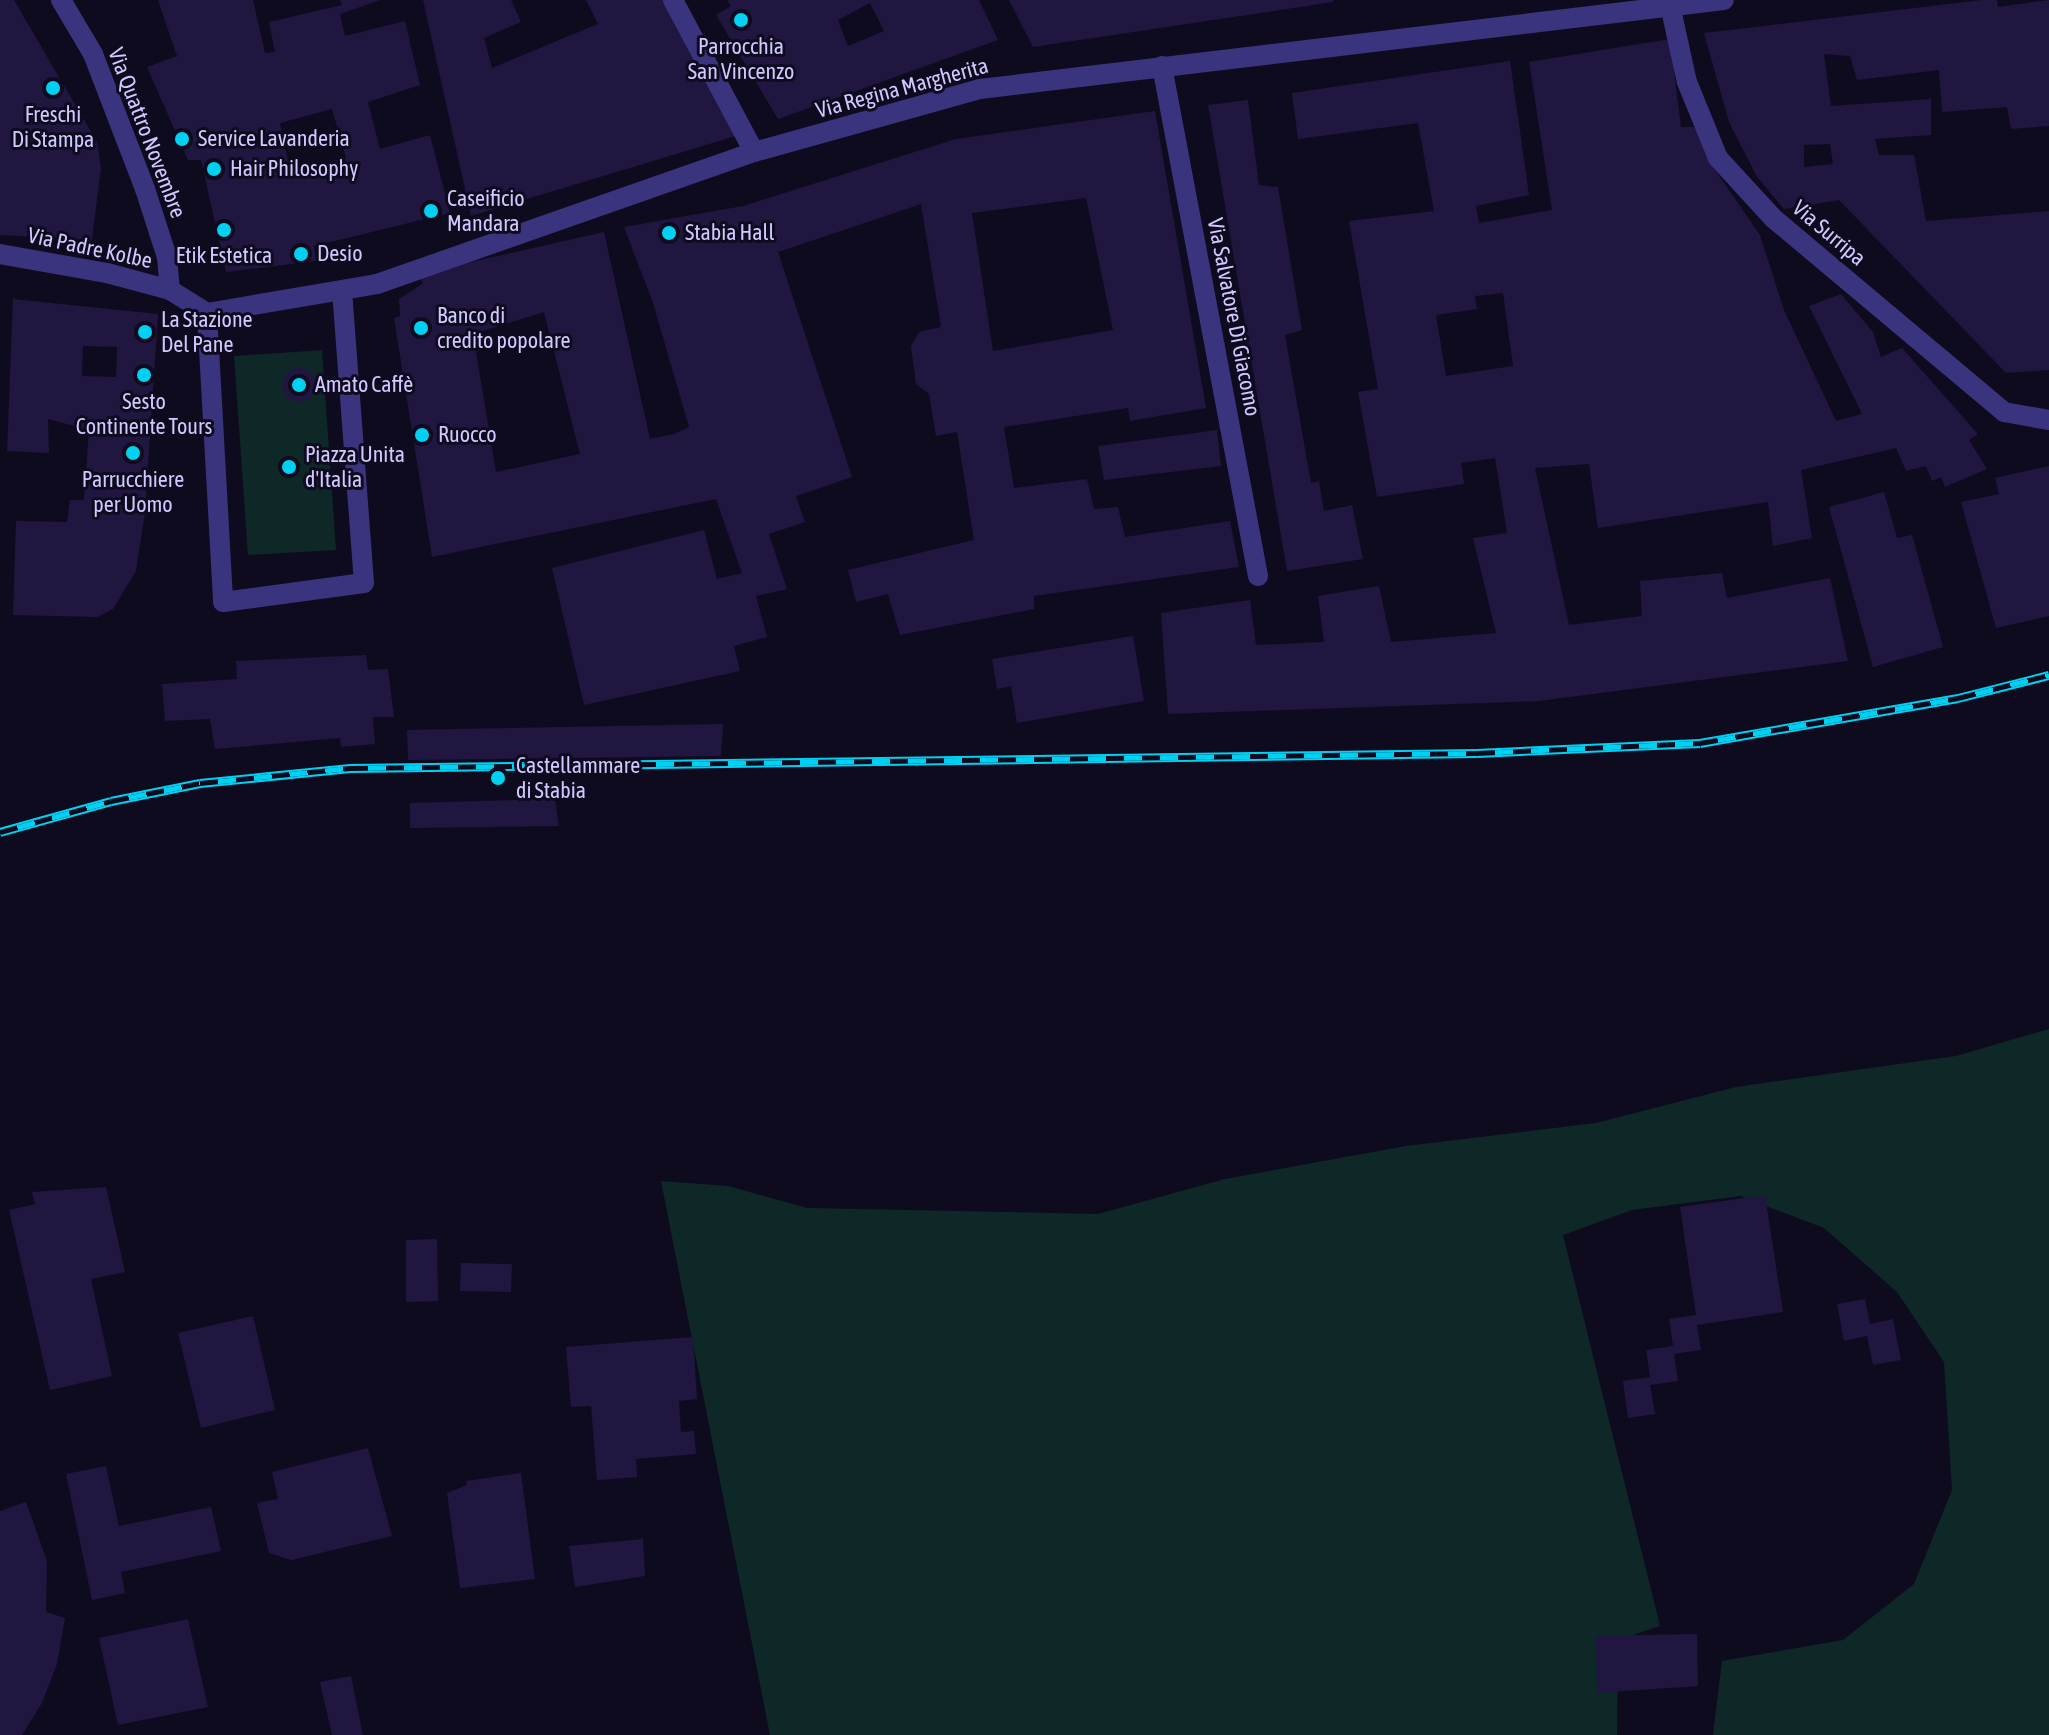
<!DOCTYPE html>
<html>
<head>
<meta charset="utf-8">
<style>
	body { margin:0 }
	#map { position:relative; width:2049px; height:1735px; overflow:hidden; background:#0f0b1e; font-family:"Asap Condensed",sans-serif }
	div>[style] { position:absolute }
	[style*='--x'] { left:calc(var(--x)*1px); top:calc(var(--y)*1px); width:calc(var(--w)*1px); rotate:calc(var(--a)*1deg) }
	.green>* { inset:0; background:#0e2828 }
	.building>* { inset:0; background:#201640 }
	.round { border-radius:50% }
	.street>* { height:20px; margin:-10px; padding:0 10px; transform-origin:10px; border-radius:10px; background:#3a347f }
	.rail>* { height:9px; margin-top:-4.5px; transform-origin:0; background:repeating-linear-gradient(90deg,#0f0b1e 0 18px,#00d1f3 0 36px); box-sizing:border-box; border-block:2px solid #00d1f3 }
	.dots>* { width:22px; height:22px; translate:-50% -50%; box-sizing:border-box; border:4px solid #0f0b1e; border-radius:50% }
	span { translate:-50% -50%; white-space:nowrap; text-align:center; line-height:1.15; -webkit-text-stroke:6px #0f0b1e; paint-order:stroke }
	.poi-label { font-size:22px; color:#d1c8ff }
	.left { translate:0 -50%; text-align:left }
	.street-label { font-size:22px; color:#d1c8ff }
</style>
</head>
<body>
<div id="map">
	<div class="green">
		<div style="clip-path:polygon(322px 350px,336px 550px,248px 555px,234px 356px)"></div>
		<div style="clip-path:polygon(2049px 1029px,2049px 1735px,1713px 1735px,1722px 1661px,1843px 1640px,1914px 1584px,1952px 1490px,1944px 1362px,1897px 1292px,1824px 1228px,1740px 1196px,1632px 1210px,1563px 1235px,1660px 1626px,1618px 1640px,1617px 1735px,770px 1735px,661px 1181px,728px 1186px,807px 1208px,1098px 1214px,1225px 1179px,1406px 1146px,1596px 1123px,1736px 1087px,1956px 1056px)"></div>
	</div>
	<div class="building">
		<div style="clip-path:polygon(0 0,14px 0,97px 142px,101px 168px,92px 240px,0 235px)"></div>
		<div style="clip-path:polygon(evenodd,158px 0,253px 0,265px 53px,275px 52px,269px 22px,342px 5px,340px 0,380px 0,340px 14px,345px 36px,405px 21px,420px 85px,368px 102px,380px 149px,430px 135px,450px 213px,314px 246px,316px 261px,226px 272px,201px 160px,188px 160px,147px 67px,177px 56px,158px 0,332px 109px,346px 158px,290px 170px,280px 123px,332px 109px)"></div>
		<div style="clip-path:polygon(423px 0,511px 0,521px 22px,484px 38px,492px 68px,598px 24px,586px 0,667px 0,739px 135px,471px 216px)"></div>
		<div style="clip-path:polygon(evenodd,727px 0,979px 0,998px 40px,778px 119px,716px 15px,731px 6px,727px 0,870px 3px,884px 31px,848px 46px,838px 20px,870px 3px)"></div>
		<div style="clip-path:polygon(1009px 0,1333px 0,1333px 2px,1033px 47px)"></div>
		<div style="clip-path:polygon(evenodd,1982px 0,1997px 0,1998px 7px,2049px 0,2049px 126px,2011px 129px,2007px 107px,1942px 112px,1939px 70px,1857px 80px,1850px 56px,1824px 54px,1831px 106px,1931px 99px,1931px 135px,1875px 139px,1879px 155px,1914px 155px,1926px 221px,2049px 211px,2049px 370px,2006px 373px,1839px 200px,1784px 209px,1757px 177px,1729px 122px,1704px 33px,1982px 0,1830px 144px,1833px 164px,1804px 167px,1804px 145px,1830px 144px)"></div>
		<div style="clip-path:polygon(evenodd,1670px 39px,1681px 127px,1702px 127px,1709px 161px,1760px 235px,1784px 310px,1836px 421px,1862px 414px,1809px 306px,1841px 294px,1873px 332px,1881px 357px,1902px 348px,1978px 434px,1969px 440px,1987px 469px,1945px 487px,1941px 477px,1932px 481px,1926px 466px,1906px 471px,1896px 448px,1801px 470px,1812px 538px,1773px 546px,1768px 502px,1598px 528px,1589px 464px,1535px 468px,1569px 625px,1642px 616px,1640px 581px,1722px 573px,1727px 598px,1830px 578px,1848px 661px,1539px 701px,1168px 714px,1161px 613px,1250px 600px,1256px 645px,1324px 642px,1318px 596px,1379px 586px,1391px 642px,1496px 633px,1473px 538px,1507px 533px,1495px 458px,1461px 463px,1464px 484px,1377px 497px,1358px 392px,1378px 389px,1349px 221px,1434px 211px,1418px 123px,1298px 139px,1292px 93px,1510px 61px,1529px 195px,1476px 206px,1479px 223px,1552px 210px,1529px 62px,1670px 39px,1503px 293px,1513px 366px,1446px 376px,1436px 315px,1477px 309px,1475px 296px,1503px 293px)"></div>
		<div style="clip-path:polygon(1248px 100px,1259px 185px,1278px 187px,1302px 330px,1285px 335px,1311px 483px,1319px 481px,1324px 511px,1352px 505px,1363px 559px,1287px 571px,1208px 105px)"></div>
		<div style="clip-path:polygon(evenodd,1155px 111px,1206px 408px,1130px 421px,1128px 408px,1004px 427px,1014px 488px,1087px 479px,1094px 509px,1118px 507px,1125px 537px,1230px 521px,1239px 567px,1034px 596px,1034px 609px,900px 635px,888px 594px,856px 602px,848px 570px,974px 540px,957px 432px,936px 436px,929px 394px,916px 384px,911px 346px,919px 332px,941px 327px,921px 204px,778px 252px,852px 477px,796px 496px,805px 522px,769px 534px,787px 589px,756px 596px,767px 637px,734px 646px,740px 671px,584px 705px,552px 568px,704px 530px,717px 579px,742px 573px,716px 499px,432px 557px,394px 318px,400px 316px,399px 299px,422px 284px,422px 273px,604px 232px,650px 439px,674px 434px,689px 427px,653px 303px,624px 227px,743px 206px,956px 139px,1155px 111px,1086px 198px,1113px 330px,993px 351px,972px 213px,1086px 198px,1155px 111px,544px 312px,580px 454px,496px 472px,473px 334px,544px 312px)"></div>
		<div style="clip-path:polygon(evenodd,13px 299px,158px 314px,145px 513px,136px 571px,113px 609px,97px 617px,13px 615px,16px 521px,67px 522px,70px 500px,84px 500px,89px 430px,48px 419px,49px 453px,7px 451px,13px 299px,83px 346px,117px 347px,116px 377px,82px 376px,83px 346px)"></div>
		<div class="round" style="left:282px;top:368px;width:34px;height:34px"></div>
		<div style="clip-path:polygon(1217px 430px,1221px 466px,1104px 480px,1098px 446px)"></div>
		<div style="clip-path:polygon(2049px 466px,2049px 616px,1996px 628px,1961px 502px,1999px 494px,1995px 478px)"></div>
		<div style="clip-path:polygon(1884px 492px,1897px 538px,1912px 535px,1943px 647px,1873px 667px,1829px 507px)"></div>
		<div style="clip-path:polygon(1133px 636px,1144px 701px,1017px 723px,1011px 686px,997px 689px,992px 659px)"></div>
		<div style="clip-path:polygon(366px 655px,368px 670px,388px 669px,394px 717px,373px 717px,375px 744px,341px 747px,340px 738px,215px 749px,210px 719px,165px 721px,162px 684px,237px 679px,236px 661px)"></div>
		<div style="clip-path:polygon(723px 724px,721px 756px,408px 760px,407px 730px)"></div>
		<div style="clip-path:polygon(555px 799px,559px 826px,410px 828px,410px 803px)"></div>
		<div style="clip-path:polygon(106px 1187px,125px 1272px,91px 1279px,112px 1376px,50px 1390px,9px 1210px,35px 1204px,32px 1192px)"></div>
		<div style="clip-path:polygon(1765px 1195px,1783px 1312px,1697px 1325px,1701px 1350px,1674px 1354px,1678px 1381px,1650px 1385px,1655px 1414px,1628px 1418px,1623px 1381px,1650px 1377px,1646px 1350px,1673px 1346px,1669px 1319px,1696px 1315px,1680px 1207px)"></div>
		<div style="clip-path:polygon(437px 1239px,438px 1301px,406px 1302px,406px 1240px)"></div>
		<div style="clip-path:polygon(461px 1263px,512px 1264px,511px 1292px,460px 1291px)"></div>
		<div style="clip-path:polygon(1865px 1299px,1870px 1324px,1893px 1319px,1901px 1360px,1873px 1365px,1867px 1336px,1844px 1341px,1837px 1304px)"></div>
		<div style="clip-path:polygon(253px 1316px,275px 1410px,201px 1428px,178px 1333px)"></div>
		<div style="clip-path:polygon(693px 1337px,697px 1399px,679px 1401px,681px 1432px,694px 1431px,696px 1454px,636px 1459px,637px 1477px,597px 1480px,591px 1406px,571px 1407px,566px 1347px)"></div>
		<div style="clip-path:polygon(368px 1448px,392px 1536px,291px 1560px,269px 1553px,257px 1503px,278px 1499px,272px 1472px)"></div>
		<div style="clip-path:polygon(106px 1466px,119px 1526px,211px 1507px,221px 1551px,121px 1572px,125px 1593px,92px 1600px,66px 1474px)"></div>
		<div style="clip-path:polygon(521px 1473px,535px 1579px,460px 1588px,447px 1493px,467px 1485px,466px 1481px)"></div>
		<div style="clip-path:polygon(26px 1502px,47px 1561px,46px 1612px,65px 1618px,57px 1664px,42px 1703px,22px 1735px,0 1735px,0 1511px)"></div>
		<div style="clip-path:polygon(643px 1539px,645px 1576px,575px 1587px,569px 1546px)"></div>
		<div style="clip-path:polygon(188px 1619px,208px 1707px,118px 1725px,99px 1638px)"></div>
		<div style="clip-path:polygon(1697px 1634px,1698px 1686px,1597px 1693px,1596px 1636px)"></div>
		<div style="clip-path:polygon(351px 1676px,363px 1735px,332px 1735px,320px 1682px)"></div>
	</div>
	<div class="street">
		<div style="--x:61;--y:0;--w:63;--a:59.3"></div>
		<div style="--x:93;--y:54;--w:145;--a:68.9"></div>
		<div style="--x:145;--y:189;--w:71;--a:72.1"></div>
		<div style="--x:167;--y:257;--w:33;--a:85"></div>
		<div style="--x:673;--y:0;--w:172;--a:61.9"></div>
		<div style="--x:1670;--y:5;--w:79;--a:77.6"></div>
		<div style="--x:1687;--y:82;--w:82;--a:67.8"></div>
		<div style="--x:1718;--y:158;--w:81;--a:47.5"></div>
		<div style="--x:1773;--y:218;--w:302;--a:40"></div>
		<div style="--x:2004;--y:412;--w:46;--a:10.1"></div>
		<div style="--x:1162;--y:66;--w:519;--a:79.34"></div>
		<div style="--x:0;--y:254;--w:109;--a:10.1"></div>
		<div style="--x:107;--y:273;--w:65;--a:15.1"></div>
		<div style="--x:170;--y:290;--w:44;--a:31.9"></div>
		<div style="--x:207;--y:313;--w:172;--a:-9.7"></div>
		<div style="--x:377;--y:284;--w:399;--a:-19.3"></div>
		<div style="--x:754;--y:152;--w:235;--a:-15.6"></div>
		<div style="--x:980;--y:89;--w:749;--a:-6.82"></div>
		<div style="--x:207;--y:313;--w:289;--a:86.8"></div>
		<div style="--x:223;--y:602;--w:142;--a:-7.7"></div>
		<div style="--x:364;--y:583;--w:292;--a:-94.3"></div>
	</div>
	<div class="rail">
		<div style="--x:0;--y:832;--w:115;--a:-15.6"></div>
		<div style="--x:111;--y:801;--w:91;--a:-11.4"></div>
		<div style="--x:200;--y:783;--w:151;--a:-5.7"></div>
		<div style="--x:350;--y:768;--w:1127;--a:-0.76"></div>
		<div style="--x:1477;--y:753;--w:223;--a:-2.6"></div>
		<div style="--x:1700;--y:743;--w:262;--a:-9.9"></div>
		<div style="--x:1958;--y:698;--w:94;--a:-14.2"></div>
	</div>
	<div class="dots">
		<div style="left:741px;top:20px;background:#00d1f3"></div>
		<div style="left:53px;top:88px;background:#00d1f3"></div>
		<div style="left:182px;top:139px;background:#00d1f3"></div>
		<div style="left:214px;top:169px;background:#00d1f3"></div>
		<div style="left:431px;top:211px;background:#00d1f3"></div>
		<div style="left:224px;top:230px;background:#00d1f3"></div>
		<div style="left:669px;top:233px;background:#00d1f3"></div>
		<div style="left:301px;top:254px;background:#00d1f3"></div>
		<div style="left:421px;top:328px;background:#00d1f3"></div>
		<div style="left:145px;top:332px;background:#00d1f3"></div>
		<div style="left:144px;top:375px;background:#00d1f3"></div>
		<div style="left:299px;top:385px;background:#00d1f3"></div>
		<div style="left:422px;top:435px;background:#00d1f3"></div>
		<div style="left:133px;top:453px;background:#00d1f3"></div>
		<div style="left:289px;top:467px;background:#00d1f3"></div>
		<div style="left:498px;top:778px;background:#00d1f3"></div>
	</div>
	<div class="poi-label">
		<span style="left:741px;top:59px">Parrocchia<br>San Vincenzo</span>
		<span style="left:53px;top:127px">Freschi<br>Di Stampa</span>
		<span class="left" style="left:198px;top:139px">Service Lavanderia</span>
		<span class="left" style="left:230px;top:169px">Hair Philosophy</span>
		<span class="left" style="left:447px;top:211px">Caseificio<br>Mandara</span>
		<span class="left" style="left:685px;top:233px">Stabia Hall</span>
		<span class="left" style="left:317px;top:254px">Desio</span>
		<span style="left:224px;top:256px">Etik Estetica</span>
		<span class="left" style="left:437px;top:328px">Banco di<br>credito popolare</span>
		<span class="left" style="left:161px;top:332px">La Stazione<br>Del Pane</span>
		<span class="left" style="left:315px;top:385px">Amato Caffè</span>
		<span style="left:144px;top:414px">Sesto<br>Continente Tours</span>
		<span class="left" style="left:438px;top:435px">Ruocco</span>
		<span class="left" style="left:305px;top:467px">Piazza Unita<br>d'Italia</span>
		<span style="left:133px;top:492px">Parrucchiere<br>per Uomo</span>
		<span class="left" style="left:516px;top:778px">Castellammare<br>di Stabia</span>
	</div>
	<div class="street-label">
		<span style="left:902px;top:88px;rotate:-15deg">Via Regina Margherita</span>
		<span style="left:147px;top:133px;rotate:69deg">Via Quattro Novembre</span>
		<span style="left:1829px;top:233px;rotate:40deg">Via Surripa</span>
		<span style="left:90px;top:248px;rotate:12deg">Via Padre Kolbe</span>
		<span style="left:1234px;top:317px;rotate:79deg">Via Salvatore Di Giacomo</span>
	</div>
</div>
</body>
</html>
